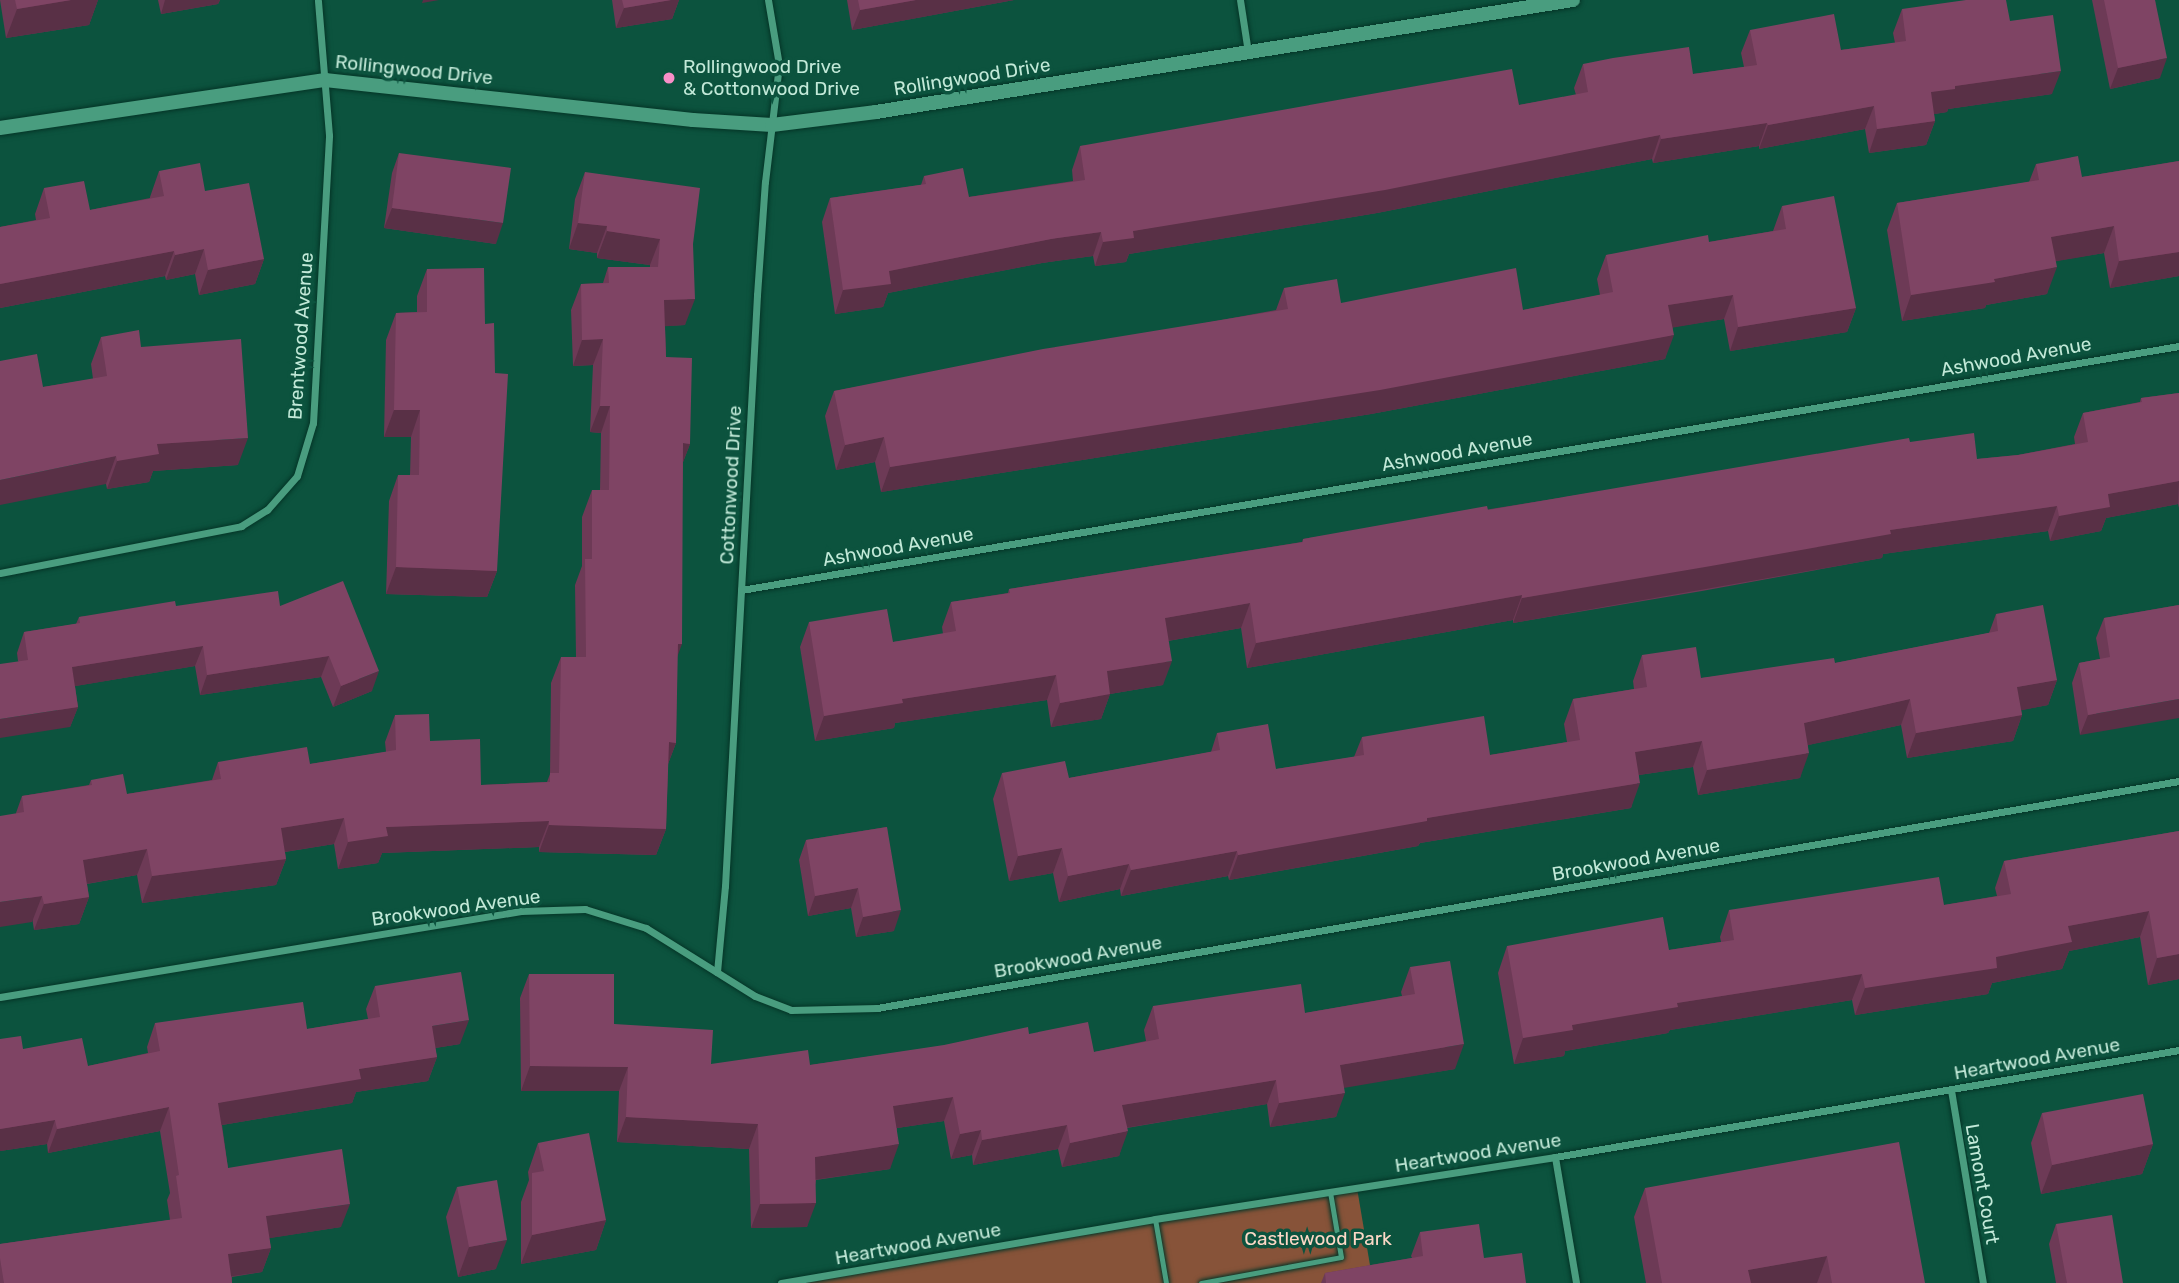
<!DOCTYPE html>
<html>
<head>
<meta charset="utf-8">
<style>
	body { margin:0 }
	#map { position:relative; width:2179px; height:1283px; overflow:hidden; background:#0c533e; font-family:Rubik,sans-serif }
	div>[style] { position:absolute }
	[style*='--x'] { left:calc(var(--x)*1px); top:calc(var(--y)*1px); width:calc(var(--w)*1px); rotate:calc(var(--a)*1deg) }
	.green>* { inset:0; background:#875339 }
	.roads { filter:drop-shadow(0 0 2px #053527) drop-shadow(0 0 2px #053527) }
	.lane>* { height:5px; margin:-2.5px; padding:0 2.5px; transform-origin:2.5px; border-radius:2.5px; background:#499d7f }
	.street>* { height:7px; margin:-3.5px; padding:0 3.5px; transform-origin:3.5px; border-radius:3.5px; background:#499d7f }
	.secondary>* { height:14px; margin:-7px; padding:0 7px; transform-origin:7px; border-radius:7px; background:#499d7f }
	.wall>* { inset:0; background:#6d3a56 }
	.shaded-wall>* { inset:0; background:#593046 }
	.building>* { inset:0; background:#7f4464 }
	.dots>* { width:19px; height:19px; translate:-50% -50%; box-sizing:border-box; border:4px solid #0c533e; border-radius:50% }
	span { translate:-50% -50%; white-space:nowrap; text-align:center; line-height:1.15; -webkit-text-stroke:7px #0c533e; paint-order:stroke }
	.poi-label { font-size:19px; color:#c2e9d8 }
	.left { translate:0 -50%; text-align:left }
	.street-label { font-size:19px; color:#c2e9d8 }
	.park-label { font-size:19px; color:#fdd8c6 }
</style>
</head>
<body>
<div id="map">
	<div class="green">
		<div style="clip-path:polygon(1357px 1188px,1373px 1283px,781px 1283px)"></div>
	</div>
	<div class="roads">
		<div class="lane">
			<div style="--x:1155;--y:1219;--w:65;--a:80.2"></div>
			<div style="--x:1201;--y:1283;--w:142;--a:-10.5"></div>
			<div style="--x:1341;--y:1257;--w:66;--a:-99.6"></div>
		</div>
		<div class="street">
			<div style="--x:1240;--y:0;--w:53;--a:81.3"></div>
			<div style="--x:0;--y:573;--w:246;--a:-11"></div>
			<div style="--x:241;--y:526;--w:31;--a:-32"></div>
			<div style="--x:267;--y:510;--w:45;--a:-48.6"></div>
			<div style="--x:297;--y:476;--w:55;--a:-73.2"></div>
			<div style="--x:313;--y:423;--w:288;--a:-86.8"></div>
			<div style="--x:329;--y:135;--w:135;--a:-94.7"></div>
			<div style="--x:741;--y:590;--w:1459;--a:-9.63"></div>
			<div style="--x:717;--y:972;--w:86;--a:-84.7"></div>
			<div style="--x:725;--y:886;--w:592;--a:-86.9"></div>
			<div style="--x:757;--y:295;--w:113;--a:-86"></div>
			<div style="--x:765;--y:182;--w:118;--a:-83.2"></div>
			<div style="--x:779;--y:65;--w:66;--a:-99.6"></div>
			<div style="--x:0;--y:997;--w:528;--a:-9.37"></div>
			<div style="--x:521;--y:911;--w:64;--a:-1.8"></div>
			<div style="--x:585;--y:909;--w:64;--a:17.3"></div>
			<div style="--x:646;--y:928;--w:128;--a:32"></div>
			<div style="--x:755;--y:996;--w:39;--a:21"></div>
			<div style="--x:791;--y:1010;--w:86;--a:-1.3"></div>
			<div style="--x:877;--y:1008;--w:1322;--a:-9.89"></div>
			<div style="--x:1951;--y:1090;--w:196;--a:80.6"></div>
			<div style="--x:1555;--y:1157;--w:128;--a:80.5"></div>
			<div style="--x:781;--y:1283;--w:379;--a:-9.7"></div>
			<div style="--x:1155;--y:1219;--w:405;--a:-8.8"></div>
			<div style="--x:1555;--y:1157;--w:633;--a:-9.73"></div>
		</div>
		<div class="secondary">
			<div style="--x:0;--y:128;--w:329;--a:-8.4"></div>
			<div style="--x:325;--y:80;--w:370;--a:6.2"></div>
			<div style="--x:693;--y:120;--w:79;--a:3.6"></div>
			<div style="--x:772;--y:125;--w:105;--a:-7.1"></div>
			<div style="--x:876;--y:112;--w:706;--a:-9.13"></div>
		</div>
	</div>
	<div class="wall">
		<div style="clip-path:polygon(0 0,98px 0,89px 25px,6px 38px)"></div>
		<div style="clip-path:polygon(158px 0,220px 0,218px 4px,161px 14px)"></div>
		<div style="clip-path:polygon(612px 0,679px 0,672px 19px,616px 28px)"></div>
		<div style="clip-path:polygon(847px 0,1014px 0,852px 30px)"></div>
		<div style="clip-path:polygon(2092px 0,2155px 0,2160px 78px,2110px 89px)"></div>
		<div style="clip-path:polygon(1902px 9px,2010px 21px,2052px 94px,1948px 109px,1947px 112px,1934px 114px,1935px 121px,1926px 145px,1869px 153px,1865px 129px,1759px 149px,1759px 146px,1653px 163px,1652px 159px,1377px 213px,1129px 254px,1126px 262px,1095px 266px,1093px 256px,1042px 263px,888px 293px,883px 307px,835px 314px,822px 222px,830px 198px,921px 185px,924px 176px,969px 197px,1073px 181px,1072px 170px,1080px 146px,1519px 105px,1576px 95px,1574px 88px,1583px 64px,1693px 74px,1744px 67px,1741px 53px,1750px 30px,1841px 50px,1895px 43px,1893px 33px)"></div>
		<div style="clip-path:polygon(399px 153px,496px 244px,384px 228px,392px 173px)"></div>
		<div style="clip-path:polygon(2179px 161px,2179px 276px,2110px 288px,2104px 253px,2055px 261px,2047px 294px,1986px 305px,1985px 308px,1902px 321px,1887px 230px,1897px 203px,2029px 182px,2036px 164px,2082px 177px)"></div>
		<div style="clip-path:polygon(159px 171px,205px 191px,264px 259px,255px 284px,199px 295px,195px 274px,166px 280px,165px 276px,0 308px,0 227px,36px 220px,35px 214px,44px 188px,90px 210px,150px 198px,150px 197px)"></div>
		<div style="clip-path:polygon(585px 172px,693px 244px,685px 325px,665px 326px,666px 357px,690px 444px,683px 462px,677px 657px,676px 743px,668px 764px,666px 829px,656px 855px,539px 852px,539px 847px,382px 853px,378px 863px,338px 869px,334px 844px,285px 852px,286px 859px,276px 885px,142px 903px,137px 875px,87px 884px,89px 897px,79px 924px,34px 930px,16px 813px,22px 796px,89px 785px,91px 780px,127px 794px,212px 780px,218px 762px,310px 764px,386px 752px,385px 742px,395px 715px,430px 741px,481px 785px,547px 782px,550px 774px,551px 683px,561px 657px,576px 657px,575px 585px,582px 566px,582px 517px,592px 490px,600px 490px,601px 433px,590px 432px,593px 365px,573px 366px,571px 310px,581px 284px,603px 283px,608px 267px,650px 267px,650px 265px,597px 258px,597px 253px,569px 249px,575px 199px)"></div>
		<div style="clip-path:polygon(1782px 206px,1856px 308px,1847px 332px,1730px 351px,1724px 319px,1673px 327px,1665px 359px,1371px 414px,881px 492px,875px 462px,836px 470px,825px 416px,834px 391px,1276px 310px,1284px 288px,1341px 303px,1523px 310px,1600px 295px,1597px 279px,1606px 255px,1709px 242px,1773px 231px)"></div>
		<div style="clip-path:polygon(427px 269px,485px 324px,497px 571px,487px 597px,386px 594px,389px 501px,398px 475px,410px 475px,411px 437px,384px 437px,386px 340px,396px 313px,417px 312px,417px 296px)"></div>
		<div style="clip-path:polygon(101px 337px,141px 347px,238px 465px,153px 471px,149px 482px,107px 489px,106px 484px,43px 387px,93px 379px,91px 364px)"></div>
		<div style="clip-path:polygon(2179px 393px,2179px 508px,2178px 504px,2106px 518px,2101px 531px,2050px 541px,2048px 531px,1883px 554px,1882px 558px,1702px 591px,1513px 623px,1513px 620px,1247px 668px,1241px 628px,1168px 641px,1163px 685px,1110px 694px,1101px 719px,1051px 727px,1047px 700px,895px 723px,894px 728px,815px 741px,800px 647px,809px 622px,893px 642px,943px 634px,942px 627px,951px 602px,1008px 593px,1009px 589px,1302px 542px,1303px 539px,1910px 442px,1977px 459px,2018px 455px,2075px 444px,2074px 437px,2083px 413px,2140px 402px,2141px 398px)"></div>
		<div style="clip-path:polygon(2179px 605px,2080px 735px,2072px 683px,2079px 663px,2100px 659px,2096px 638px,2104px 618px)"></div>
		<div style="clip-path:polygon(176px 606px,280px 606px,372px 691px,333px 707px,321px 677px,200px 695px,195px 666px,75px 686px,78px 707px,70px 727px,18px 661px,17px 653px,24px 632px,76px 624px,79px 617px)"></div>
		<div style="clip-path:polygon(1996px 614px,2057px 680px,2048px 705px,2021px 710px,2022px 715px,2013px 741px,1907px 758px,1901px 725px,1808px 745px,1800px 778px,1698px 795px,1693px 767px,1639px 775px,1631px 808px,1420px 843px,1418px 846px,1229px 880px,1228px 876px,1121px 896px,1120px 889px,1059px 902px,1053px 873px,1009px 881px,993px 799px,1002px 773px,1069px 778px,1211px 752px,1217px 733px,1276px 769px,1354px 757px,1362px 737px,1490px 755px,1567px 742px,1564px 724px,1573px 699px,1634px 689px,1633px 681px,1642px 655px,1701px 678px,1835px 663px,1989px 633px)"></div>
		<div style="clip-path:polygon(887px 827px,894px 931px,856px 937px,851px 908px,808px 916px,799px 860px,806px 840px)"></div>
		<div style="clip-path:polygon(2179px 831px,2179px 979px,2148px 985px,2140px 937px,2069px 951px,2062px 969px,1992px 983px,1988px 994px,1855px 1015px,1852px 1000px,1670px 1030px,1668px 1033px,1565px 1051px,1564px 1056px,1514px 1064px,1498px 973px,1507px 946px,1669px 950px,1721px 942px,1720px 937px,1729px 910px,1944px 905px,1997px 896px,1995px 888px,2004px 861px)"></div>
		<div style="clip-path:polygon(1410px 967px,1455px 1069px,1344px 1087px,1336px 1117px,1270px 1127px,1267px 1104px,1127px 1128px,1119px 1156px,1062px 1167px,1058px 1149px,973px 1165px,972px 1155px,951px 1159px,944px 1121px,897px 1128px,890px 1169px,816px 1180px,807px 1227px,751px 1228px,749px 1149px,617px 1142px,619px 1091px,521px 1091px,520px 998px,529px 974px,614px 1024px,711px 1064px,810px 1065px,1029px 1034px,1094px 1052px,1146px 1041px,1144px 1030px,1153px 1006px,1305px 1013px,1402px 996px,1401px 992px)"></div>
		<div style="clip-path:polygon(375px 986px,460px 1044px,435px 1048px,437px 1057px,428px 1081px,356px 1092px,352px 1103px,222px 1125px,228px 1168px,341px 1227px,269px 1238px,271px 1248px,262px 1272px,232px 1277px,232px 1283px,0 1283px,0 1244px,170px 1220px,167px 1200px,170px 1193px,160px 1131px,48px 1153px,47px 1144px,0 1151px,0 1039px,23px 1049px,88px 1066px,148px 1053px,147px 1047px,155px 1023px,307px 1029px,368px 1019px,366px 1009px)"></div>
		<div style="clip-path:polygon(2042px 1113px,2153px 1144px,2142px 1174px,2041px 1194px,2031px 1143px)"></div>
		<div style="clip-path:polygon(538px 1143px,606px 1220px,596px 1250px,521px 1264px,521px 1202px,529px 1180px,528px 1172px)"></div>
		<div style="clip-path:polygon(457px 1187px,496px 1269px,458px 1277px,446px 1217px)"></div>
		<div style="clip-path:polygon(1645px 1188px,1925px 1283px,1646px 1283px,1634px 1217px)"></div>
		<div style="clip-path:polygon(2056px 1224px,2123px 1283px,2056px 1283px,2049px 1244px)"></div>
		<div style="clip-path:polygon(1420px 1232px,1484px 1258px,1526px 1283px,1321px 1283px,1325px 1273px,1412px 1258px,1411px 1256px)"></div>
	</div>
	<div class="shaded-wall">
		<div style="clip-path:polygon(71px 0,98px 0,89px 25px,6px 38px,17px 9px)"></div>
		<div style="clip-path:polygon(165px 0,220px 0,218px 4px,161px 14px)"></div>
		<div style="clip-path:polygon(423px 0,439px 0,422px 3px)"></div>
		<div style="clip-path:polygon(671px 0,679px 0,672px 19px,616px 28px,624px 8px)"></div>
		<div style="clip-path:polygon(916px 0,1014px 0,852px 30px,860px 10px)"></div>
		<div style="clip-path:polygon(2167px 58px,2160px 78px,2110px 89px,2118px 68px)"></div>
		<div style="clip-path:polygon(2061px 71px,2052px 94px,1948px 109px,1947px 112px,1923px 116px,1931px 92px,1955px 86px)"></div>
		<div style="clip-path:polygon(1874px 106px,1865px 129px,1759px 149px,1768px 125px)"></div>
		<div style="clip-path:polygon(1935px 121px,1926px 145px,1869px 153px,1877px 129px)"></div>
		<div style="clip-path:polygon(1767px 123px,1759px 146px,1653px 163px,1661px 139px)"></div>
		<div style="clip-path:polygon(1660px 135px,1652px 159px,1377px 213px,1129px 254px,1126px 262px,1095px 266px,1103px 242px,1133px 231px)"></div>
		<div style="clip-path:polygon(392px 208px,503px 223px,496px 244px,384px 228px)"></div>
		<div style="clip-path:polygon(578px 223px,607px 226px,597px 253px,569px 249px)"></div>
		<div style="clip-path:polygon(2114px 226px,2104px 253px,2041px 264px,2051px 237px)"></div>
		<div style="clip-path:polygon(607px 231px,660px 239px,650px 265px,597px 258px)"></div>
		<div style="clip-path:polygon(1101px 232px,1093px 256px,1042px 263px,888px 293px,883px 307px,835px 314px,843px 290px,889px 271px,1051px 239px)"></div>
		<div style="clip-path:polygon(204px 249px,195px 274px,166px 280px,175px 255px)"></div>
		<div style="clip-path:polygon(174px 251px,165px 276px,0 308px,0 284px)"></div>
		<div style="clip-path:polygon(2179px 252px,2179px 276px,2110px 288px,2119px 261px)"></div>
		<div style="clip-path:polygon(264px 259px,255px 284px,199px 295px,208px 270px)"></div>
		<div style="clip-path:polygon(2057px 267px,2047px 294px,1986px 305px,1985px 308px,1902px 321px,1911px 295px)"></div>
		<div style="clip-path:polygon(1733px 295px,1724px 319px,1659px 330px,1668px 305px)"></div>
		<div style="clip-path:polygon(695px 299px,685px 325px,654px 327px,664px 300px)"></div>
		<div style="clip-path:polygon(1856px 308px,1847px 332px,1730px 351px,1738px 327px)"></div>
		<div style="clip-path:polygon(1674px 335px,1665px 359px,1371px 414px,881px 492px,890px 467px)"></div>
		<div style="clip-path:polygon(603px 339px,593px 365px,573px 366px,582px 340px)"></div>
		<div style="clip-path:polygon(600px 406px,610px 406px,601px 433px,590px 432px)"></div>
		<div style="clip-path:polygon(394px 410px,420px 410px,411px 437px,384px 437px)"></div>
		<div style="clip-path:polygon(884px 437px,875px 462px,836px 470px,845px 445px)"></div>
		<div style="clip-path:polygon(248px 438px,238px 465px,153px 471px,149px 482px,107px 489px,117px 461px,157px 444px)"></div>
		<div style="clip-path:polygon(683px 443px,690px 444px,680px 470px)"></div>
		<div style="clip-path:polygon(116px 456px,106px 484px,0 505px,0 480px)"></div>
		<div style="clip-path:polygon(2179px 481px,2178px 504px,2106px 518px,2101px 531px,2050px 541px,2059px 516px,2108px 494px)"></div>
		<div style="clip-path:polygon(2057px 506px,2048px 531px,1883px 554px,1882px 558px,1513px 623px,1522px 598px,1890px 530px)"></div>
		<div style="clip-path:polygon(396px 567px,497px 571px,487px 597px,386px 594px)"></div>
		<div style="clip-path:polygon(1522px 595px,1513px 620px,1247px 668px,1256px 643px)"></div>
		<div style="clip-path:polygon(1250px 603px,1241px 628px,1156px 643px,1165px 618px)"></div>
		<div style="clip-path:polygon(678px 644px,682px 644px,672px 671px)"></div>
		<div style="clip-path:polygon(203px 646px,195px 666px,64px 688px,72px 667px)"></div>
		<div style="clip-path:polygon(329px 656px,321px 677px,200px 695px,207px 675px)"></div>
		<div style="clip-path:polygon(1172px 661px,1163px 685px,1098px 696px,1107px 671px)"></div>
		<div style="clip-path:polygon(379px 671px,372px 691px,333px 707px,341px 686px)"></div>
		<div style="clip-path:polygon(1056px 675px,1047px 700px,895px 723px,894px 728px,815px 741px,824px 716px,902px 699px)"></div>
		<div style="clip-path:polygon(2057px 680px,2048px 705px,2008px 713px,2017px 687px)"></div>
		<div style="clip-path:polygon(1110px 694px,1101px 719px,1051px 727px,1060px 703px)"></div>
		<div style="clip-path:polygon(1910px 699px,1901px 725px,1795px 748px,1804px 723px)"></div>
		<div style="clip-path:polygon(2179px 699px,2179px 718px,2080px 735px,2088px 715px)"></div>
		<div style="clip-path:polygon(78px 707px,70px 727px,0 738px,0 719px)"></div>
		<div style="clip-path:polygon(2022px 715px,2013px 741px,1907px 758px,1916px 733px)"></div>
		<div style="clip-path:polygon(1702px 741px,1693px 767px,1625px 777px,1635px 752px)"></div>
		<div style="clip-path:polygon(669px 742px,676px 743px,666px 769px)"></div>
		<div style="clip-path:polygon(1809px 753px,1800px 778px,1698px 795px,1707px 770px)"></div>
		<div style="clip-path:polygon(1640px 783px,1631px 808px,1420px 843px,1418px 846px,1229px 880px,1238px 855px,1427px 818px)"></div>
		<div style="clip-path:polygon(344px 818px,334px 844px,271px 854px,281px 828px)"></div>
		<div style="clip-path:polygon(549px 821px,539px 847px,382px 853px,378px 863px,338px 869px,348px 842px,386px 827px)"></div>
		<div style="clip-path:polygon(549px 825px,666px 829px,656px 855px,539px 852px)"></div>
		<div style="clip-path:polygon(1062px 848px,1053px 873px,1009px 881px,1018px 856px)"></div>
		<div style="clip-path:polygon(147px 849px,137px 875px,74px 886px,83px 860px)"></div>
		<div style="clip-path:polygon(1237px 851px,1228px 876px,1121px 896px,1131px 870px)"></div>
		<div style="clip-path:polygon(286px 859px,276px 885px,142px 903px,152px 876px)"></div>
		<div style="clip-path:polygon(1129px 864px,1120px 889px,1059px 902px,1068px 876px)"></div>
		<div style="clip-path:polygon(858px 888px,851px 908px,808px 916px,815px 896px)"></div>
		<div style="clip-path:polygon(42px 896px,32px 922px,0 927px,0 902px)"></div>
		<div style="clip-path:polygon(89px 897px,79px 924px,34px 930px,44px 904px)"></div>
		<div style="clip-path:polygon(901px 910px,894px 931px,856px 937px,863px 917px)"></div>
		<div style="clip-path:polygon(2149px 911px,2140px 937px,2069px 951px,2062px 969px,1992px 983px,1988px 994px,1855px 1015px,1865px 988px,1996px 957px,2068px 926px)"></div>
		<div style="clip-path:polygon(2179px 954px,2179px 979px,2148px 985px,2157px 958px)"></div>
		<div style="clip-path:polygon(1862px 974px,1852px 1000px,1670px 1030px,1668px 1033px,1565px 1051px,1564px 1056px,1514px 1064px,1523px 1038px,1572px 1025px,1677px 1003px)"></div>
		<div style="clip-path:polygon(469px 1020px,460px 1044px,423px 1050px,432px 1026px)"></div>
		<div style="clip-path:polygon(1464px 1044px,1455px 1069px,1332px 1090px,1340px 1065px)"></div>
		<div style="clip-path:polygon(437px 1057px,428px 1081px,356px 1092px,352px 1103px,210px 1127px,218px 1103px,359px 1069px)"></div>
		<div style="clip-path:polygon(530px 1066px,628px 1067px,619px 1091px,521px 1091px)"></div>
		<div style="clip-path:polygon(1276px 1080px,1267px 1104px,1113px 1130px,1122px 1105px)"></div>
		<div style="clip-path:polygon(1345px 1093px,1336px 1117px,1270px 1127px,1279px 1103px)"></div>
		<div style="clip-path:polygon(953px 1097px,944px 1121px,884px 1130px,893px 1106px)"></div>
		<div style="clip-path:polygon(169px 1107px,160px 1131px,48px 1153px,57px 1129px)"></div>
		<div style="clip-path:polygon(626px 1117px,758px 1124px,749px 1149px,617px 1142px)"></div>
		<div style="clip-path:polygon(55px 1120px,47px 1144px,0 1151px,0 1129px)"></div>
		<div style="clip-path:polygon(1067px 1125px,1058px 1149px,973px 1165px,982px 1140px)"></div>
		<div style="clip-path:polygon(981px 1130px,972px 1155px,951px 1159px,960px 1134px)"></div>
		<div style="clip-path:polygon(1128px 1131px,1119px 1156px,1062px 1167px,1070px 1143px)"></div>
		<div style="clip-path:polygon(899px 1144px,890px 1169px,806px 1181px,815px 1157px)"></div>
		<div style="clip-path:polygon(2153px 1144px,2142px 1174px,2041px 1194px,2052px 1165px)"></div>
		<div style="clip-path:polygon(816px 1203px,807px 1227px,751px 1228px,760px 1204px)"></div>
		<div style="clip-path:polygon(350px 1204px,341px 1227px,258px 1240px,266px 1216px)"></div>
		<div style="clip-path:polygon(606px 1220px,596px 1250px,521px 1264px,532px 1235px)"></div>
		<div style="clip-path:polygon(507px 1240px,496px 1269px,458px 1277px,469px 1247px)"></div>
		<div style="clip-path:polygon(271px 1248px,262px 1272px,219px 1278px,228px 1254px)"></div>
		<div style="clip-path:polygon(1827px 1256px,1817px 1283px,1744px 1283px,1748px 1270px)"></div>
	</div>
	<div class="building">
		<div style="clip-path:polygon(15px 0,71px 0,17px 9px)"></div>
		<div style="clip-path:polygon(622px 0,671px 0,624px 8px)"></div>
		<div style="clip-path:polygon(858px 0,916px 0,860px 10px)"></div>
		<div style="clip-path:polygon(1966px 0,2006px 0,2010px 21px,2053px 15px,2061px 71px,1955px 86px,1955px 89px,1931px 92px,1935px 121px,1877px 129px,1874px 106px,1768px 125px,1767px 123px,1661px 139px,1660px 135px,1385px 190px,1133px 231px,1134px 238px,1103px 242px,1101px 232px,1051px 239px,889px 271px,891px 284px,843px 290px,830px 198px,926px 184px,924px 176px,963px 168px,969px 197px,1085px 180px,1080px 146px,1512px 69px,1519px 105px,1588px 92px,1583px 64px,1613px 58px,1689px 47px,1693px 74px,1757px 65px,1750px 30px,1834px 14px,1841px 50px,1906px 41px,1902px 9px)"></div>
		<div style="clip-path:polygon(2104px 0,2155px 0,2167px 58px,2118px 68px)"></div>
		<div style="clip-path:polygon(399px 153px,511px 168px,503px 223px,392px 208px)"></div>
		<div style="clip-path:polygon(2078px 156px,2082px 177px,2179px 161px,2179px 252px,2119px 261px,2114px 226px,2051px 237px,2057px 267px,1994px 279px,1995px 282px,1911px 295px,1897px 203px,2039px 180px,2036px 164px)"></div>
		<div style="clip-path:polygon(200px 163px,205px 191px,249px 183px,264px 259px,208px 270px,204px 249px,175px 255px,174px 251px,0 284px,0 227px,50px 218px,44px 188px,84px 181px,90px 210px,164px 196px,159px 171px)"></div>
		<div style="clip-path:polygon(585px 172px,700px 188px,693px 244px,695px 299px,664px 300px,666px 357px,692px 358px,690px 444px,683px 443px,682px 644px,678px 644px,676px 743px,669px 742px,666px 829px,549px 825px,549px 821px,386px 827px,388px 836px,348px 842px,344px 818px,281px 828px,286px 859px,152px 876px,147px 849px,83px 860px,89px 897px,44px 904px,42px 896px,0 902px,0 816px,24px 812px,22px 796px,92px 785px,91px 780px,123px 774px,127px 794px,221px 779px,218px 762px,307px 747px,310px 764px,396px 750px,395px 715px,429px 714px,430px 741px,480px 739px,481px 785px,550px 782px,550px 773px,559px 773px,561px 657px,586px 657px,585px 559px,592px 559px,592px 490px,609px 490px,610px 406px,600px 406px,603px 339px,582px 340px,581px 284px,609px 283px,608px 267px,658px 267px,660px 239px,607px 231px,607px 226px,578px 223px)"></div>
		<div style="clip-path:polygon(1834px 196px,1856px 308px,1738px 327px,1733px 295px,1668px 305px,1674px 335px,1380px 390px,890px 467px,884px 437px,845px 445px,834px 391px,1043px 349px,1288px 309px,1284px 288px,1337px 279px,1341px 303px,1516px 268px,1523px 310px,1613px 292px,1606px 255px,1708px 235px,1709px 242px,1786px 229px,1782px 206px)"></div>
		<div style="clip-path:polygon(484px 268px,485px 324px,494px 323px,495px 373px,508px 374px,497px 571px,396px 567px,398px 475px,419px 475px,420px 410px,394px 410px,396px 313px,427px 312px,427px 269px)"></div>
		<div style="clip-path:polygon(139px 330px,141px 347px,241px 339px,248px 438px,157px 444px,159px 454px,117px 461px,116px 456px,0 480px,0 361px,37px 354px,43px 387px,107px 376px,101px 337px)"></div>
		<div style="clip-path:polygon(2179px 393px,2179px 481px,2108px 494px,2110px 507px,2059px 516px,2057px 506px,1890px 530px,1891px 534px,1711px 566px,1522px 598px,1522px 595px,1256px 643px,1250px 603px,1165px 618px,1172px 661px,1107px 671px,1110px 694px,1060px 703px,1056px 675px,902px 699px,903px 703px,824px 716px,809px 622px,887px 609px,893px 642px,956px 631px,951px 602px,1010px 593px,1009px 589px,1303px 542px,1303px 539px,1487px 506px,1488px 510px,1909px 438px,1910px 442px,1974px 433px,1977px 459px,2018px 455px,2088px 442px,2083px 413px,2142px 402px,2141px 398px)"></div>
		<div style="clip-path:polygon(343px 581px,379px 671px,341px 686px,329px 656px,207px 675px,203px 646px,72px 667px,78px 707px,0 719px,0 664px,28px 660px,24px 632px,80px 623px,79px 617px,175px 601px,176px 606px,278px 591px,280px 606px)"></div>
		<div style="clip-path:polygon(2043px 605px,2057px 680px,2017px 687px,2022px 715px,1916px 733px,1910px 699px,1804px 723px,1809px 753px,1707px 770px,1702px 741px,1635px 752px,1640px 783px,1427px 818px,1427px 821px,1238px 855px,1237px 851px,1131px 870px,1129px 864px,1068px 876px,1062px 848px,1018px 856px,1002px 773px,1065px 761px,1069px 778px,1220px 750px,1217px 733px,1268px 724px,1276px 769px,1364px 755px,1362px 737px,1484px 716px,1490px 755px,1580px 740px,1573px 699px,1647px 687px,1642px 655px,1696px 647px,1701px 678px,1834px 658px,1835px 663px,1998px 631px,1996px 614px)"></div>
		<div style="clip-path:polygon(2179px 605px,2179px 699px,2088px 715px,2079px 663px,2110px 657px,2104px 618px)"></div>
		<div style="clip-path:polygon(887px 827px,901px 910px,863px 917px,858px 888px,815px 896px,806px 840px)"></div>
		<div style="clip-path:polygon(2179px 831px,2179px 954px,2157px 958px,2149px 911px,2068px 926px,2072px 942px,1996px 957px,1997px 968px,1865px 988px,1862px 974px,1677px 1003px,1678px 1007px,1572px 1025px,1573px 1030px,1523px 1038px,1507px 946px,1663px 917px,1669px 950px,1734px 940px,1729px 910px,1939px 877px,1944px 905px,2011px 894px,2004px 861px)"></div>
		<div style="clip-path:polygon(1450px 961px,1464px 1044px,1340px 1065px,1345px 1093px,1279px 1103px,1276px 1080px,1122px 1105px,1128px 1131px,1070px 1143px,1067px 1125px,982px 1140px,981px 1130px,960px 1134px,953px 1097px,893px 1106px,899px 1144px,815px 1157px,816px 1203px,760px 1204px,758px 1124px,626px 1117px,628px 1067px,530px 1066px,529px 974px,614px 974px,614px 1024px,713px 1030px,711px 1064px,808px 1050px,810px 1065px,944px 1045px,1028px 1027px,1029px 1034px,1088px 1022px,1094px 1052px,1159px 1039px,1153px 1006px,1301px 984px,1305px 1013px,1415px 994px,1410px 967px)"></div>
		<div style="clip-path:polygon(461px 972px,469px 1020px,432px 1026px,437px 1057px,359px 1069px,361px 1079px,218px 1103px,228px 1168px,342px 1149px,350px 1204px,266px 1216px,271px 1248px,228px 1254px,232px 1283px,4px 1283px,0 1258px,0 1244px,182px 1218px,176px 1176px,179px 1175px,169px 1107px,57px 1129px,55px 1120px,0 1129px,0 1039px,21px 1036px,23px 1049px,82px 1038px,88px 1066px,160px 1051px,155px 1023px,303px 1002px,307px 1029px,380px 1017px,375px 986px)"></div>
		<div style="clip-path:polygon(2143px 1094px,2153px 1144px,2052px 1165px,2042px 1113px)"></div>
		<div style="clip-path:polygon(589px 1133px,606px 1220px,532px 1235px,532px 1173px,544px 1171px,538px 1143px)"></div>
		<div style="clip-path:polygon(1899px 1142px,1925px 1283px,1832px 1283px,1827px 1256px,1748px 1270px,1751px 1283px,1662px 1283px,1645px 1188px)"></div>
		<div style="clip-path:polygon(497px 1180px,507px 1240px,469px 1247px,457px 1187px)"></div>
		<div style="clip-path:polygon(2112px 1215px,2123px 1283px,2067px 1283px,2056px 1224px)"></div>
		<div style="clip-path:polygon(1479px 1224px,1484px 1258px,1522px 1253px,1526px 1283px,1326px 1283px,1325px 1273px,1423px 1256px,1420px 1232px)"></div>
	</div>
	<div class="dots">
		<div style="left:669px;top:78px;background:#f98fc8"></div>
	</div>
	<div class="poi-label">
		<span class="left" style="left:683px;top:78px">Rollingwood Drive<br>&amp; Cottonwood Drive</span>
	</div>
	<div class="street-label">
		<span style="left:414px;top:70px;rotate:6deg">Rollingwood Drive</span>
		<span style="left:972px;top:77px;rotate:-9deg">Rollingwood Drive</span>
		<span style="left:301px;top:336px;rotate:-86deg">Brentwood Avenue</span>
		<span style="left:2016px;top:357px;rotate:-10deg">Ashwood Avenue</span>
		<span style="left:1457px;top:452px;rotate:-10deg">Ashwood Avenue</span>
		<span style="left:731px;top:485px;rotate:-87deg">Cottonwood Drive</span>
		<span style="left:898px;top:547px;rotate:-10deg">Ashwood Avenue</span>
		<span style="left:1636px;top:860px;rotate:-10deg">Brookwood Avenue</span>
		<span style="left:456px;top:908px;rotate:-8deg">Brookwood Avenue</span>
		<span style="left:1078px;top:957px;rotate:-10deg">Brookwood Avenue</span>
		<span style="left:2037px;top:1059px;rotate:-10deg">Heartwood Avenue</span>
		<span style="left:1478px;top:1153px;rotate:-9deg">Heartwood Avenue</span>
		<span style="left:1982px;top:1184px;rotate:80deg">Lamont Court</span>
		<span style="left:918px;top:1244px;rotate:-10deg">Heartwood Avenue</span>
	</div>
	<div class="park-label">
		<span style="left:1318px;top:1239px">Castlewood Park</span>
	</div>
</div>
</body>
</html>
